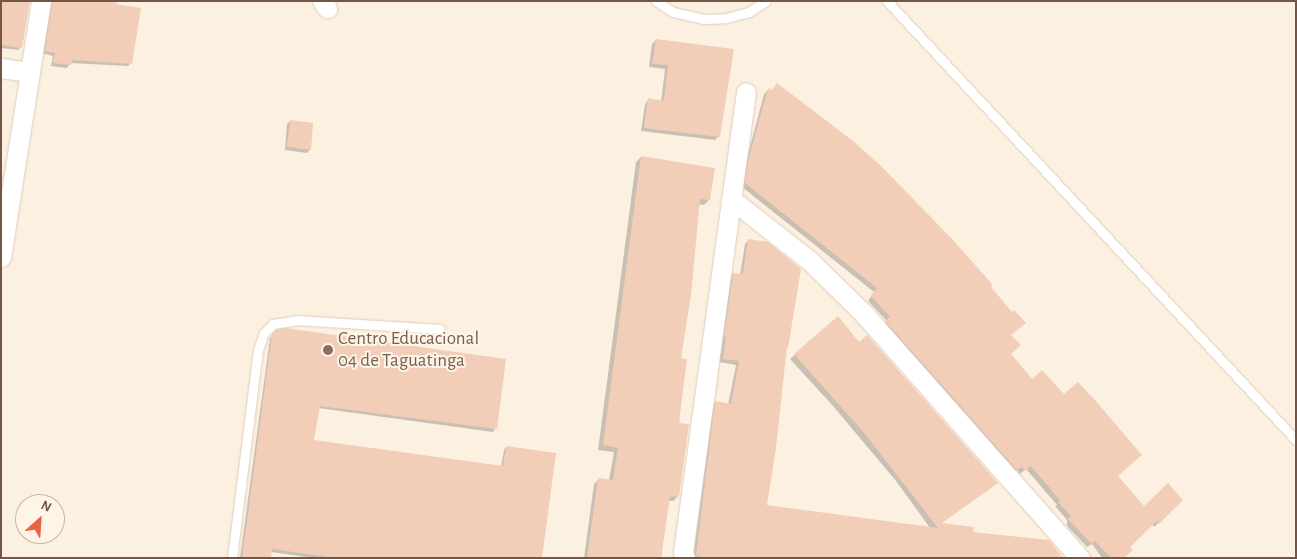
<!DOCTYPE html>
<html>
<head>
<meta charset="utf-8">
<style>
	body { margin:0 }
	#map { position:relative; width:1297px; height:559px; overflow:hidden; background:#fcf1e1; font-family:"Alegreya Sans",sans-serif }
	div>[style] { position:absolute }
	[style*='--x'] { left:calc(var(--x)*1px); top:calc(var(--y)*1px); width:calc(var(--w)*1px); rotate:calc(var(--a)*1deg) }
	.shadow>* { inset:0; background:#0003 }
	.building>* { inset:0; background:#f2cdb8 }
	.roads { filter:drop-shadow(0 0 1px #e1ccbd) drop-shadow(0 0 1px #e1ccbd) }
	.lane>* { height:9px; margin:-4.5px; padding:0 4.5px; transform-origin:4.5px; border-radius:4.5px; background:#fff }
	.street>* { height:19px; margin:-9.5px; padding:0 9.5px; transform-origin:9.5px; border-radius:9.5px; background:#fff }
	.dots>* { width:14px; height:14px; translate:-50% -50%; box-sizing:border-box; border:2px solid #fff5e7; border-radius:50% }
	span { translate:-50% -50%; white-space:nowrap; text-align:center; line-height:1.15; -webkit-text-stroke:4px #fff5e7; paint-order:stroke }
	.education-label { font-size:19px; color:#785e54 }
	.left { translate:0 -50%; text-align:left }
	.frame { position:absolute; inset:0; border:2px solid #745648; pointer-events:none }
	.north { position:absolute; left:15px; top:494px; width:50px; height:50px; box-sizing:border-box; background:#fff5e7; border:1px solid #c7b5a7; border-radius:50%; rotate:26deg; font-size:14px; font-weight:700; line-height:20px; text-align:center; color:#745648 }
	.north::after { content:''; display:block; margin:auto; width:18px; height:22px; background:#e96243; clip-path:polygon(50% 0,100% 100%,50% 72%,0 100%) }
</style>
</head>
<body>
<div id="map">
	<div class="shadow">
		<div style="clip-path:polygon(1px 1px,21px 47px,18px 50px,1px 48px)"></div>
		<div style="clip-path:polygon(48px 1px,115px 1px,131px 63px,128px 66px,70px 63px,67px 68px,51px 66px,53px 56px,42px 53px,50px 6px)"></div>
		<div style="clip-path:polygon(656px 40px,719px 136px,715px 140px,641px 131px,645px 104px,648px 100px,661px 102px,665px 69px,649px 67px,652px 44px)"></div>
		<div style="clip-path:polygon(768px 90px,989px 287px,1010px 335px,1009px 355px,1144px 508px,1181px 500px,1154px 527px,1152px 524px,1128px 547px,1123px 558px,1102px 558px,1092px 544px,1087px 547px,1067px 526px,1067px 520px,1055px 506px,1057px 505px,1026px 469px,1020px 474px,1017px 470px,1013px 473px,882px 326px,887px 321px,868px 301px,874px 292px,742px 187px,744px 170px,764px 94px)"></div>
		<div style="clip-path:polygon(290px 121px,310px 150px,307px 153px,285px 150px,287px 124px)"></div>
		<div style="clip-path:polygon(641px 157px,709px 200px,704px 205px,698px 204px,680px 359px,678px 496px,673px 501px,668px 501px,661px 558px,584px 558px,594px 484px,599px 479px,609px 480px,614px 452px,598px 450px,636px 162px)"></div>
		<div style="clip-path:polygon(749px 240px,800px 269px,785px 350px,765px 506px,873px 558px,693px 558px,712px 406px,716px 402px,728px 405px,736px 365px,719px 362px,729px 278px,733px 274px,740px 275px,745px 244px)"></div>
		<div style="clip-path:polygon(838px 318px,859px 343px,997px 483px,940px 524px,972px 533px,930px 528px,896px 481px,833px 406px,790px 359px)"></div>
		<div style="clip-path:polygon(277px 331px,495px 429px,493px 432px,318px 408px,313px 441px,501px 467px,504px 450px,506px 447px,541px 558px,314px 558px,271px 552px,270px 558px,240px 558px,270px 338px)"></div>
	</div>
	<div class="building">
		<div style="clip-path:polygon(1px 1px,30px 1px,22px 48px,1px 45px)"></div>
		<div style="clip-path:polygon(52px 1px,117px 1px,116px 4px,141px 8px,132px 64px,72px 60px,71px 65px,53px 63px,55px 53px,45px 51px)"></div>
		<div style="clip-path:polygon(656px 39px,734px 49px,720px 137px,644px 128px,648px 98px,664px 101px,668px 65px,652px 64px)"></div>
		<div style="clip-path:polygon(777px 83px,853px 141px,882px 167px,952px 239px,993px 285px,991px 287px,1012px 312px,1014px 310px,1026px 323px,1011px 335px,1021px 345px,1011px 354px,1032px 379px,1042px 370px,1064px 394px,1078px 382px,1094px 399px,1142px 455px,1118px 476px,1144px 506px,1168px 483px,1183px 500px,1159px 524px,1157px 521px,1130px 547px,1133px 550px,1124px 558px,1111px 558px,1095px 541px,1092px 544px,1068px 519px,1071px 516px,1058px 502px,1060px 500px,1031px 466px,1025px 471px,1022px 467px,1017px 470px,885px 321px,890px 317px,871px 296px,877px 288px,745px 183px,747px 165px,768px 88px,772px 90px)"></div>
		<div style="clip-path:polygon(290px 120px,313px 123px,311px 150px,287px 147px)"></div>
		<div style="clip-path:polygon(641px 156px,715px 168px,710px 200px,700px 199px,691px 295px,681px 358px,687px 359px,679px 423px,689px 424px,679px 496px,670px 497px,661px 558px,587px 558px,598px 478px,613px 480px,618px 448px,603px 445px)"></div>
		<div style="clip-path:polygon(748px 239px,768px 242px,801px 269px,788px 348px,787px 346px,776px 448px,767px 505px,938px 528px,865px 434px,794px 354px,838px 316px,859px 342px,867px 335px,998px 483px,942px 523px,974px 527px,973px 532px,1049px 540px,1063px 558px,709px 558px,696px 556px,715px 401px,731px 404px,739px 361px,723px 359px,726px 337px,724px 337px,733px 273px,743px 274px)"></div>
		<div style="clip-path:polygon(285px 328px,506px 359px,497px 429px,320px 406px,314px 440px,503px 466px,506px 446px,556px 453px,542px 558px,335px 558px,272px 549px,271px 558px,242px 558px,272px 334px,276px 330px)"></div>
	</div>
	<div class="roads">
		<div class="lane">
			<div style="--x:656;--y:1;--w:20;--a:33"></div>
			<div style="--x:673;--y:12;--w:31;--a:13"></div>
			<div style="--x:703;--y:19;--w:23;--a:-2"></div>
			<div style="--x:726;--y:18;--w:24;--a:-15"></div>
			<div style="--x:749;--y:12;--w:20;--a:-33"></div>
			<div style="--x:887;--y:1;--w:600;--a:47.03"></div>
			<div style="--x:232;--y:558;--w:210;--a:-82.9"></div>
			<div style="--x:258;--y:350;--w:18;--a:-71"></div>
			<div style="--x:264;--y:333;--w:13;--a:-45"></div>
			<div style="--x:273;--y:324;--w:24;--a:-9"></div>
			<div style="--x:297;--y:320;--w:143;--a:3.6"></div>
		</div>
		<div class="street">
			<div style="--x:322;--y:1;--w:9;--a:54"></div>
			<div style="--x:1;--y:68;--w:29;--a:8"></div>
			<div style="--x:731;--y:199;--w:100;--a:38.1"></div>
			<div style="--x:810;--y:261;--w:76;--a:44.5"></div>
			<div style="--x:864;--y:314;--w:326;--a:48.5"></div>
			<div style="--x:1;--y:257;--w:259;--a:-81.1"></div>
			<div style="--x:685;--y:558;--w:6;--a:-108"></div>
			<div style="--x:683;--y:552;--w:464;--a:-82.2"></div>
		</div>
	</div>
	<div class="dots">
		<div style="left:328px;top:350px;background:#8d6e63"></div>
	</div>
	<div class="education-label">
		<span class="left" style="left:338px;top:350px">Centro Educacional<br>04 de Taguatinga</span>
	</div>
	<div class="frame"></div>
	<div class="north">N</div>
</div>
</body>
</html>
